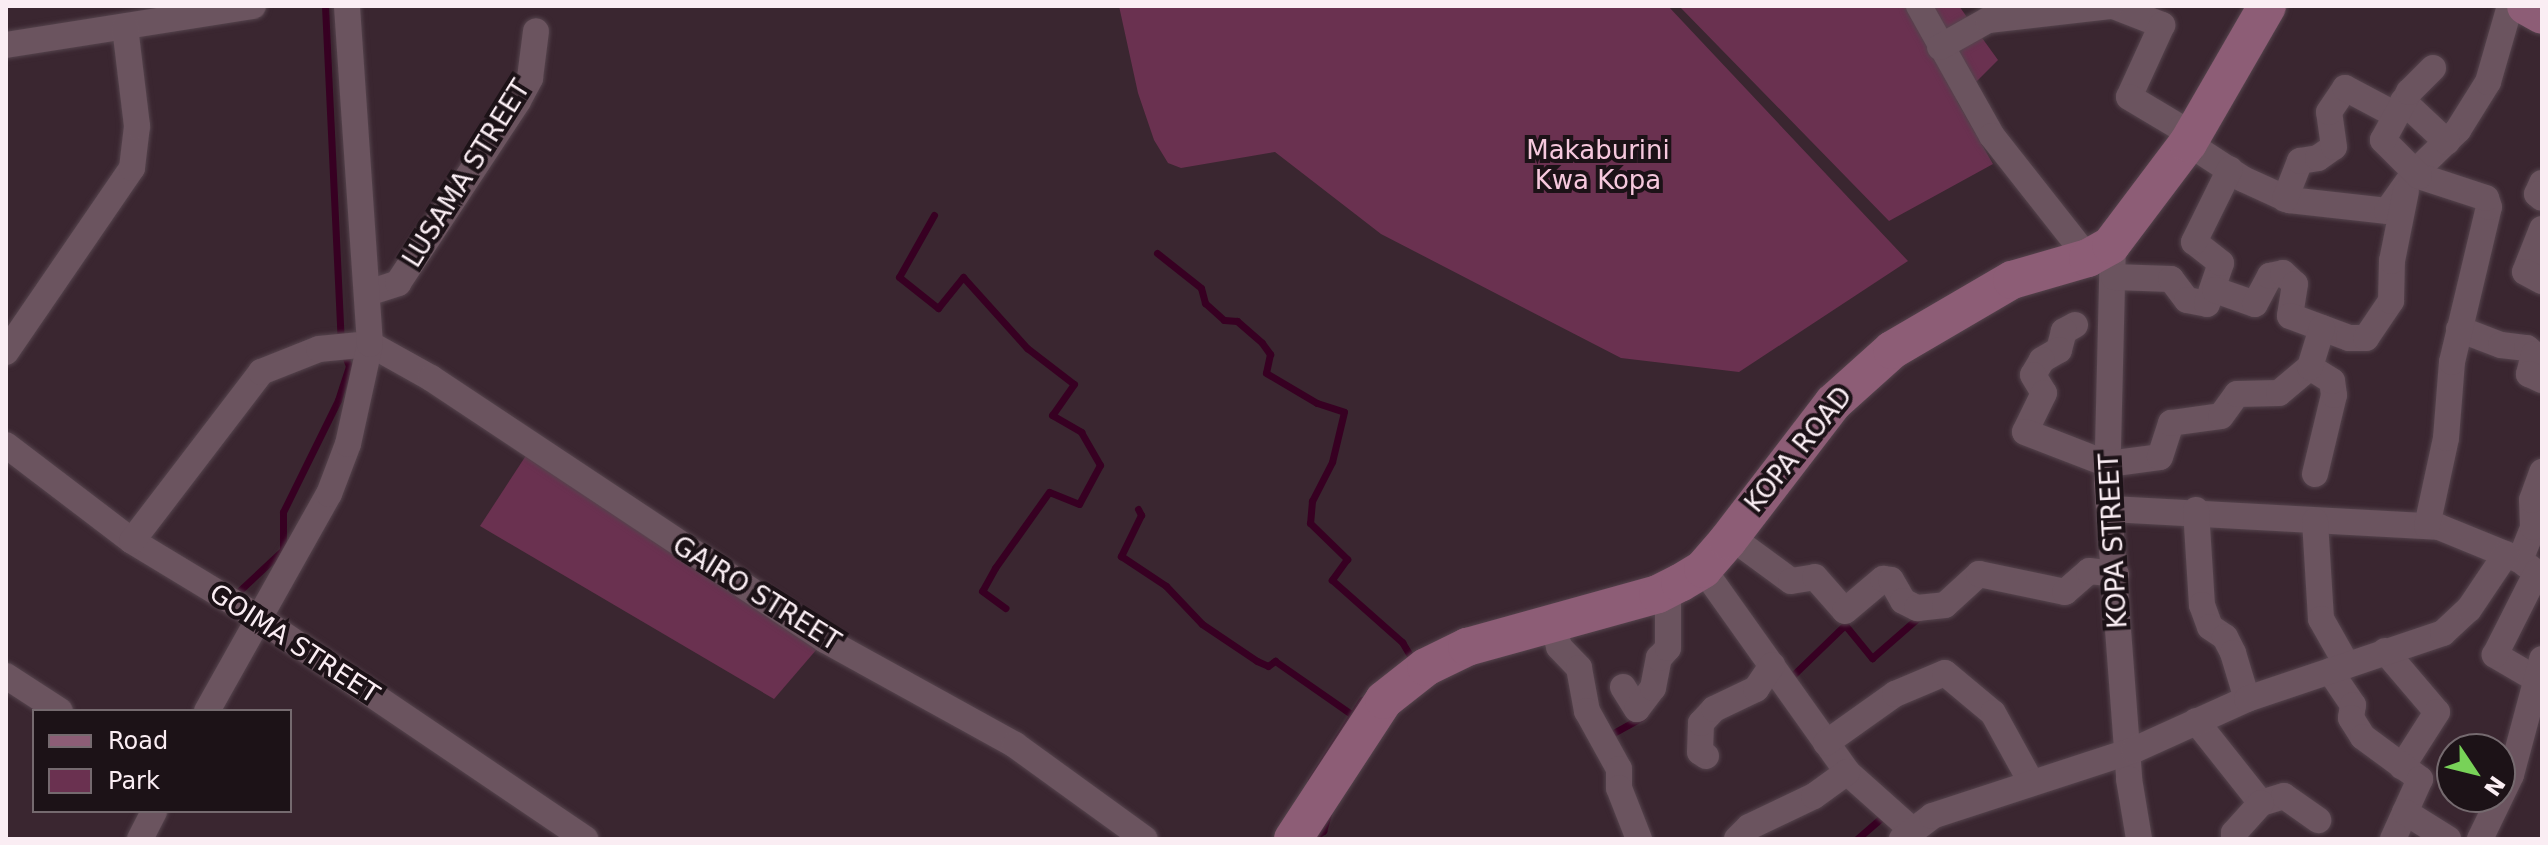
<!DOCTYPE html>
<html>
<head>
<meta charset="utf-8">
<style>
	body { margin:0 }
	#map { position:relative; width:2548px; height:845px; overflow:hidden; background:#3a2630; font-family:"DejaVu Sans",sans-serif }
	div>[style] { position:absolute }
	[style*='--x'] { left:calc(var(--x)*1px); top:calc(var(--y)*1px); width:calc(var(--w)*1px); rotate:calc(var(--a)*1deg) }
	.green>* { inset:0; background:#6a3150 }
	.stream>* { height:7px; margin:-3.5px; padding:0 3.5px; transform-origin:3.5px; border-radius:3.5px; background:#370022 }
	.roads { filter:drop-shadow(0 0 2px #55444d) drop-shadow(0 0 2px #55444d) }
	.street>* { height:26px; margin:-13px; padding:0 13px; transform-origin:13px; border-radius:13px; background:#6b545f }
	.secondary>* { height:38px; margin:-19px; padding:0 19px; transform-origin:19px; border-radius:19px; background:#8d5d76 }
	span { translate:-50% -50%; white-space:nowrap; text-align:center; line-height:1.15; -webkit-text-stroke:8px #1c1217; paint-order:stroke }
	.park-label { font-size:26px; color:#f6c8dd }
	.street-label { font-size:26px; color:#faedf3 }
	.frame { position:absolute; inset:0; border:8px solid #faedf3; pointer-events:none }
	.legend { position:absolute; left:32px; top:709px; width:260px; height:104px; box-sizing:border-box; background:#1c1217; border:2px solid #756a6f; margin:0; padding:10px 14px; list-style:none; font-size:24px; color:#faedf3 }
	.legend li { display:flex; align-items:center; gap:16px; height:40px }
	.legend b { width:40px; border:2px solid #756a6f }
	.north { position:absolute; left:2436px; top:733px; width:80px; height:80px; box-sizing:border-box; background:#1c1217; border:2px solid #756a6f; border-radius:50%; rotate:125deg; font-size:22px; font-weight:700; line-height:32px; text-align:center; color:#faedf3 }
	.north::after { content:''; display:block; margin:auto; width:28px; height:36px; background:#78d258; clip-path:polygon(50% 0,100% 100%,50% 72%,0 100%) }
</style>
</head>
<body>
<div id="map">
	<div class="green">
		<div style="clip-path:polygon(1119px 6px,1668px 6px,1908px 261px,1739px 372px,1621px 358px,1381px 234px,1275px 152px,1181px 168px,1168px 163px,1154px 140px,1138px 93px)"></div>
		<div style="clip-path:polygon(1679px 6px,1959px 6px,1998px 60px,1957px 101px,1993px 164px,1889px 221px)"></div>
		<div style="clip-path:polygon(527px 454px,823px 642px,774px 699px,480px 526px)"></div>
	</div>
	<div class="stream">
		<div style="--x:934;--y:215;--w:71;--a:119.4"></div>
		<div style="--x:899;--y:277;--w:50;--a:38.5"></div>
		<div style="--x:938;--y:308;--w:40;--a:-51"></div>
		<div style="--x:963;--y:277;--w:96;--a:48"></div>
		<div style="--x:1027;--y:348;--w:59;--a:37.5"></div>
		<div style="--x:1074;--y:384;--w:38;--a:125"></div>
		<div style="--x:1052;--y:415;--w:34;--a:30"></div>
		<div style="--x:1081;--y:432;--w:38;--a:60"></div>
		<div style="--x:1100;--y:465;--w:44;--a:118.3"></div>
		<div style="--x:1079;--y:504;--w:32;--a:-158"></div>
		<div style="--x:1049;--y:492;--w:93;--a:125.4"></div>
		<div style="--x:995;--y:568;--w:26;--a:119"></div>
		<div style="--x:982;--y:591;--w:29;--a:36"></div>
		<div style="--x:1157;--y:253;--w:56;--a:38.5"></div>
		<div style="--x:1201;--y:288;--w:16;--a:75"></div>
		<div style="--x:1205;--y:303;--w:25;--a:42"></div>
		<div style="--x:1224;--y:320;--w:13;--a:4"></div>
		<div style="--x:1237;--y:321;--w:33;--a:41"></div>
		<div style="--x:1262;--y:343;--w:14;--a:54"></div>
		<div style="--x:1270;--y:354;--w:19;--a:102"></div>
		<div style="--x:1266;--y:373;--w:59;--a:30.5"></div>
		<div style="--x:1317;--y:403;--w:28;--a:18"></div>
		<div style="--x:1344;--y:412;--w:51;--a:103.5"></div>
		<div style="--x:1332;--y:462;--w:44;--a:117.1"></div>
		<div style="--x:1312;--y:501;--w:22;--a:95"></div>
		<div style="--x:1310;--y:523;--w:52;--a:44.2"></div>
		<div style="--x:1347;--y:559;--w:26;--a:126"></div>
		<div style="--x:1332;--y:580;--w:94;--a:41.5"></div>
		<div style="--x:1402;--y:642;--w:21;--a:59"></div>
		<div style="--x:1138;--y:509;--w:7;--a:63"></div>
		<div style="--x:1141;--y:515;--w:46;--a:116"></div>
		<div style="--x:1121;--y:556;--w:54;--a:33.7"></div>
		<div style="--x:1166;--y:586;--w:52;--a:46.5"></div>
		<div style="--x:1202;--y:624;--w:66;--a:33.9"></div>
		<div style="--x:1257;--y:661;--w:12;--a:24"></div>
		<div style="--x:1268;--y:666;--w:9;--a:-36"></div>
		<div style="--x:1275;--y:661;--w:93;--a:34.9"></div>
		<div style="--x:237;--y:593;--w:63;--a:-43.1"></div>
		<div style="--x:283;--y:550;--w:38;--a:-90"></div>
		<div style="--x:283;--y:512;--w:125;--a:-63.8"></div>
		<div style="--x:338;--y:400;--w:36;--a:-72"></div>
		<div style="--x:349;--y:366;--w:22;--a:-111"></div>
		<div style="--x:341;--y:345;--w:339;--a:-92.7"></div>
		<div style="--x:1789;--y:679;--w:78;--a:-44"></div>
		<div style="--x:1845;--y:625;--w:43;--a:50.7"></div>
		<div style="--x:1872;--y:658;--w:64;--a:-41.2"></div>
		<div style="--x:1608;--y:736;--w:39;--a:-29"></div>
		<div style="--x:1311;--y:780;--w:95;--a:-57.5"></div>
		<div style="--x:1316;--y:836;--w:9;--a:-36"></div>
		<div style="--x:1323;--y:831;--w:17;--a:-73"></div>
		<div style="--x:1857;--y:839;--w:40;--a:-41"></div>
	</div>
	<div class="roads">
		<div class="street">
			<div style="--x:1919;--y:6;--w:149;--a:60.7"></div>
			<div style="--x:1992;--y:136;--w:155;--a:51.8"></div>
			<div style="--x:2113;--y:6;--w:53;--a:21.2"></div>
			<div style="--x:2162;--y:25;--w:79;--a:114.6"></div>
			<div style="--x:2129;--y:97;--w:61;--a:30.8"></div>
			<div style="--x:2181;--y:128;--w:17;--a:65"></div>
			<div style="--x:2188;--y:143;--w:66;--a:33.2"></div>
			<div style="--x:2243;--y:179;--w:51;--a:24.5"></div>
			<div style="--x:2289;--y:200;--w:99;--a:6.4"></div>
			<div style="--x:2387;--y:211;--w:47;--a:-54.6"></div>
			<div style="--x:2414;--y:173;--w:62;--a:-44.3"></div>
			<div style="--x:2458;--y:130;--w:57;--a:-58"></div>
			<div style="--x:2488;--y:82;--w:79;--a:-73.9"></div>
			<div style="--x:6;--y:45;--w:250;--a:-9"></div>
			<div style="--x:1940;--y:47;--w:55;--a:-29.4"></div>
			<div style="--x:1988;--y:20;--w:123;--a:-6.5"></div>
			<div style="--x:2403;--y:101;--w:60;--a:43"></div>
			<div style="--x:2542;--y:183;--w:12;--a:114"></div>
			<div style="--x:2537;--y:194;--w:6;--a:39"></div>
			<div style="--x:2285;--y:199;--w:41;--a:-68.5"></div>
			<div style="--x:2300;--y:161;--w:18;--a:-9"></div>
			<div style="--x:2318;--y:158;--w:19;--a:-35"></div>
			<div style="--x:2334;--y:147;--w:35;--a:-98"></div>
			<div style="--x:2329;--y:112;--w:29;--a:-56"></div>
			<div style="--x:2345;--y:88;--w:55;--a:28"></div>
			<div style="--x:2542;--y:229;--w:46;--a:111.6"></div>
			<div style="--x:2525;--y:272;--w:19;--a:28"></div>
			<div style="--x:2113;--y:243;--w:240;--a:91.4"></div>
			<div style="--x:2107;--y:483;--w:297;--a:85.7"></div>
			<div style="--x:2129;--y:779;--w:61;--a:80.5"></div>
			<div style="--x:2114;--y:277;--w:57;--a:2"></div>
			<div style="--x:2171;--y:279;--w:26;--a:53"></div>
			<div style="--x:2187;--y:300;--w:20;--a:11"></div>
			<div style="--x:2207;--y:304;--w:43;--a:-71.1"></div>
			<div style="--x:2221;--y:263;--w:34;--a:-142"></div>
			<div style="--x:2194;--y:242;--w:81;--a:-63.7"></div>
			<div style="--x:2215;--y:290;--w:42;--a:19.3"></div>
			<div style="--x:2255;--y:304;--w:32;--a:-62"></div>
			<div style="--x:2270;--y:276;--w:13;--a:-13"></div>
			<div style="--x:2283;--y:273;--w:16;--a:43"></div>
			<div style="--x:2295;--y:284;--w:32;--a:99"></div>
			<div style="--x:2290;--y:316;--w:63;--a:20.4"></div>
			<div style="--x:2349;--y:338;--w:17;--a:0"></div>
			<div style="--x:2366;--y:338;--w:45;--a:-56"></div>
			<div style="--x:2391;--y:301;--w:40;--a:-88.6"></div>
			<div style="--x:2392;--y:261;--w:71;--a:-78.7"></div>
			<div style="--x:368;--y:293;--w:32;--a:-18"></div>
			<div style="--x:398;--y:283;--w:218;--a:-56.6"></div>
			<div style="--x:518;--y:101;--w:26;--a:-62"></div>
			<div style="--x:530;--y:78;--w:47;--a:-82.7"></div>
			<div style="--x:2075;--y:325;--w:13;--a:151"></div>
			<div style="--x:2064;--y:331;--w:20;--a:105"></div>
			<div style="--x:2059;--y:350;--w:20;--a:150"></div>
			<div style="--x:2042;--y:360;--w:17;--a:121"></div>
			<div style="--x:2033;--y:375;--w:21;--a:59"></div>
			<div style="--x:2044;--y:393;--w:43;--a:116"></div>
			<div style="--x:2025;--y:432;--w:89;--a:21.1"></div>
			<div style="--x:2108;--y:464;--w:52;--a:-7.7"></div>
			<div style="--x:2160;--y:457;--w:36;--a:-72"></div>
			<div style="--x:2171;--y:423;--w:50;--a:-8"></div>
			<div style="--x:2221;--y:416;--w:27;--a:-54"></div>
			<div style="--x:2237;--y:394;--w:42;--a:-1.4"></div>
			<div style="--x:2279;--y:393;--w:40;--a:-40"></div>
			<div style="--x:2459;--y:329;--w:45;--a:20.9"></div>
			<div style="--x:2501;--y:345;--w:26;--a:7"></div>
			<div style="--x:2527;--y:348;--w:9;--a:41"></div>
			<div style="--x:2534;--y:354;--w:21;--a:104"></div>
			<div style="--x:2529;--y:374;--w:14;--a:25"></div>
			<div style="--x:6;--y:352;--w:223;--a:-55.6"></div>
			<div style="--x:132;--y:168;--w:42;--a:-83.2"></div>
			<div style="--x:137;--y:126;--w:100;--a:-96.9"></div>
			<div style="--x:6;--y:445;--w:158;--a:37.3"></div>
			<div style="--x:132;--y:541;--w:149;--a:31.2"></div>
			<div style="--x:259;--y:618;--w:394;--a:34.1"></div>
			<div style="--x:2315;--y:474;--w:81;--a:-76.5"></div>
			<div style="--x:2334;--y:395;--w:14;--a:-98"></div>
			<div style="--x:2332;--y:381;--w:26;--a:-148"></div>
			<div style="--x:2310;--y:367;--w:41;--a:-72.9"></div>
			<div style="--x:2110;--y:509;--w:329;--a:3.1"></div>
			<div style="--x:2439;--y:527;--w:87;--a:22.2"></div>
			<div style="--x:2520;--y:560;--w:28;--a:38"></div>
			<div style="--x:2196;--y:510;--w:95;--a:86.4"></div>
			<div style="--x:2202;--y:605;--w:23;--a:70"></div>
			<div style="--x:2210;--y:627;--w:18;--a:34"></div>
			<div style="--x:2225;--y:637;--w:18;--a:63"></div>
			<div style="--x:2233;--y:653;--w:48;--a:73.1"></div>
			<div style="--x:2315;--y:521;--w:98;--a:86.5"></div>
			<div style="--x:2321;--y:619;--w:53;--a:60.5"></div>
			<div style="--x:2427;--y:526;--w:90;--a:-77.8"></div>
			<div style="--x:2446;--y:438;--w:76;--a:-85.5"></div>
			<div style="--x:2452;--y:362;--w:159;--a:-76.6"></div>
			<div style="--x:2489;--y:207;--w:9;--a:-108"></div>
			<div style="--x:2486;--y:198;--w:71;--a:-161.8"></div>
			<div style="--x:2419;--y:176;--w:51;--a:-135"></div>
			<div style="--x:2383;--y:140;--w:55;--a:-61.6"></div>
			<div style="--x:2409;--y:92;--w:34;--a:-45"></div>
			<div style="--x:1731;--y:537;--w:74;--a:36.3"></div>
			<div style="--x:1791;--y:581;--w:24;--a:-9"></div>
			<div style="--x:1815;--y:577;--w:45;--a:48.6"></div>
			<div style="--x:1845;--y:611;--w:50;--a:-40.1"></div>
			<div style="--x:1883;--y:579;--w:8;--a:7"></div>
			<div style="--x:1891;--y:580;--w:24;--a:60"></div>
			<div style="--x:1903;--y:601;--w:16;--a:27"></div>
			<div style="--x:1917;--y:608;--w:28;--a:-6"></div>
			<div style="--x:1945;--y:605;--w:46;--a:-42.4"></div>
			<div style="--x:1979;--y:574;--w:88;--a:11.8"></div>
			<div style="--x:2065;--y:592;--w:32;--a:-41"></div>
			<div style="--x:2089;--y:571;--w:27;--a:6"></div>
			<div style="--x:132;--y:541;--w:213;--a:-52.6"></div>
			<div style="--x:261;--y:372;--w:62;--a:-21.6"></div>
			<div style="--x:319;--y:349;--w:51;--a:-5.6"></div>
			<div style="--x:370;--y:344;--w:70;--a:29.1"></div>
			<div style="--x:431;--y:378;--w:473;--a:33.6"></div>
			<div style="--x:825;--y:640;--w:217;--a:28.9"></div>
			<div style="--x:1015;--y:745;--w:160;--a:35.9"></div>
			<div style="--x:2520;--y:560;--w:35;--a:-68"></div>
			<div style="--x:2533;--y:527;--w:27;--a:-92"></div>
			<div style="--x:2532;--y:500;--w:30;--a:-70"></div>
			<div style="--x:1703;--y:569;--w:249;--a:54.6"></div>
			<div style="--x:1847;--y:772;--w:86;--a:41.7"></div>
			<div style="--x:1551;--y:620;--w:28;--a:73"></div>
			<div style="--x:1559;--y:647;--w:29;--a:46"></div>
			<div style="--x:1579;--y:668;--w:44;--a:79.5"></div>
			<div style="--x:1587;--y:711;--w:66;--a:61.1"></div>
			<div style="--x:1619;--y:769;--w:19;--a:90"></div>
			<div style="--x:1619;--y:788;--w:55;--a:68.6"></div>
			<div style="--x:2385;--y:651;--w:80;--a:49.6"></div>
			<div style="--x:2437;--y:712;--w:65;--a:122.5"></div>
			<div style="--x:2330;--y:671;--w:41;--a:55.9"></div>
			<div style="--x:2353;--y:705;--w:13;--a:99"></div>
			<div style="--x:2351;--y:718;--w:22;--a:58"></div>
			<div style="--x:2363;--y:737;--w:71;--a:36.4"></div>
			<div style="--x:2420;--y:779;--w:66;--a:114.2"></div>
			<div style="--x:6;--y:676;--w:64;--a:32.9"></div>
			<div style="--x:2536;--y:679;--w:48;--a:-149.7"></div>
			<div style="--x:2495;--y:655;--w:93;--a:-63.2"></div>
			<div style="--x:1623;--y:687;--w:26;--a:58"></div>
			<div style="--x:1637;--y:709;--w:26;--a:-53"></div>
			<div style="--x:1653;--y:688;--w:31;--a:-79"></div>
			<div style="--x:1659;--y:658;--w:13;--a:-48"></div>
			<div style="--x:1668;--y:648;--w:59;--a:-90"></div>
			<div style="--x:207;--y:711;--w:249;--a:-60.7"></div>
			<div style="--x:329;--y:494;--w:53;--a:-69.2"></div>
			<div style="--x:348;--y:444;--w:102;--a:-77.6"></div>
			<div style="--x:370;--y:344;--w:339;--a:-93.9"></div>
			<div style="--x:2196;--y:721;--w:105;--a:51.6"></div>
			<div style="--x:2261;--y:803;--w:24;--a:-17"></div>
			<div style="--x:2284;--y:796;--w:42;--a:35.2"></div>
			<div style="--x:1826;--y:743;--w:85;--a:-35.4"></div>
			<div style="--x:1895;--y:694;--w:54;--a:-22.8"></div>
			<div style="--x:1945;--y:673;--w:62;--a:39.8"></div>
			<div style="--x:1993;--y:713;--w:77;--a:61.1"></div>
			<div style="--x:1706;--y:756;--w:7;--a:-146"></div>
			<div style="--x:1700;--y:752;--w:29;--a:-88"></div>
			<div style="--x:1701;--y:723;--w:19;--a:-47"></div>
			<div style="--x:1714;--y:709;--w:47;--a:-25.5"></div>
			<div style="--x:1756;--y:689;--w:29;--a:-56"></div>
			<div style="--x:2405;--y:812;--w:51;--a:32.1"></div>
			<div style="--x:140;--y:839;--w:31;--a:-63"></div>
			<div style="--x:1737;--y:839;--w:17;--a:-45"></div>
			<div style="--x:1749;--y:827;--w:72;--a:-25.5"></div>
			<div style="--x:1814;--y:796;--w:41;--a:-36"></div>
			<div style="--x:1902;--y:839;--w:38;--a:-37"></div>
			<div style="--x:1932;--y:816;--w:213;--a:-18.1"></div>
			<div style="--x:2134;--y:750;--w:124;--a:-24.3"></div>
			<div style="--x:2247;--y:699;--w:207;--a:-18.6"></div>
			<div style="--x:2443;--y:633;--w:35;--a:-43"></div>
			<div style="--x:2469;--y:609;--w:66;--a:-56.1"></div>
			<div style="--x:2234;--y:839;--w:6;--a:-90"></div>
			<div style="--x:2234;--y:833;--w:40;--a:-48"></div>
			<div style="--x:2480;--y:839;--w:71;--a:-64.2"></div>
			<div style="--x:2511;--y:775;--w:120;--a:-75"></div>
		</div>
		<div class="secondary">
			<div style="--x:2526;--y:6;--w:18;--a:29"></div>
			<div style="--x:1293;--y:839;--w:166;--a:-56.8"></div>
			<div style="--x:1384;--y:700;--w:53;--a:-38.2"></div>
			<div style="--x:1426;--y:667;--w:46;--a:-26"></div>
			<div style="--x:1467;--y:647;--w:198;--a:-15.5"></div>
			<div style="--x:1658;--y:594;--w:25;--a:-27"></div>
			<div style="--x:1680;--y:583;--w:27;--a:-31"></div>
			<div style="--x:1703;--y:569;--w:38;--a:-49"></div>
			<div style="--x:1728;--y:540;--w:173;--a:-52.5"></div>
			<div style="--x:1833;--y:403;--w:79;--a:-41.9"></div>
			<div style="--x:1892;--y:350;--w:139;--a:-30.3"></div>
			<div style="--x:2012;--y:280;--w:79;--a:-16.1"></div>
			<div style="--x:2088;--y:258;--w:26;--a:-29"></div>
			<div style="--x:2111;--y:245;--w:128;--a:-53"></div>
			<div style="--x:2188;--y:143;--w:158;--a:-60"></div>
		</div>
	</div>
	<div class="park-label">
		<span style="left:1598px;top:166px">Makaburini<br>Kwa Kopa</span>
	</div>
	<div class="street-label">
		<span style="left:467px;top:174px;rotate:-58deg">LUSAMA STREET</span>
		<span style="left:1799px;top:450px;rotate:-51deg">KOPA ROAD</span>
		<span style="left:2114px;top:541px;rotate:-93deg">KOPA STREET</span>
		<span style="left:756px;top:594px;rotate:32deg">GAIRO STREET</span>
		<span style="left:294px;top:644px;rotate:33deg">GOIMA STREET</span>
	</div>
	<div class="frame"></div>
	<ul class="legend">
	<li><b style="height:10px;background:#8d5d76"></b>Road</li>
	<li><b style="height:22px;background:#6a3150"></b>Park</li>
	</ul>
	<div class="north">N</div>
</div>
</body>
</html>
